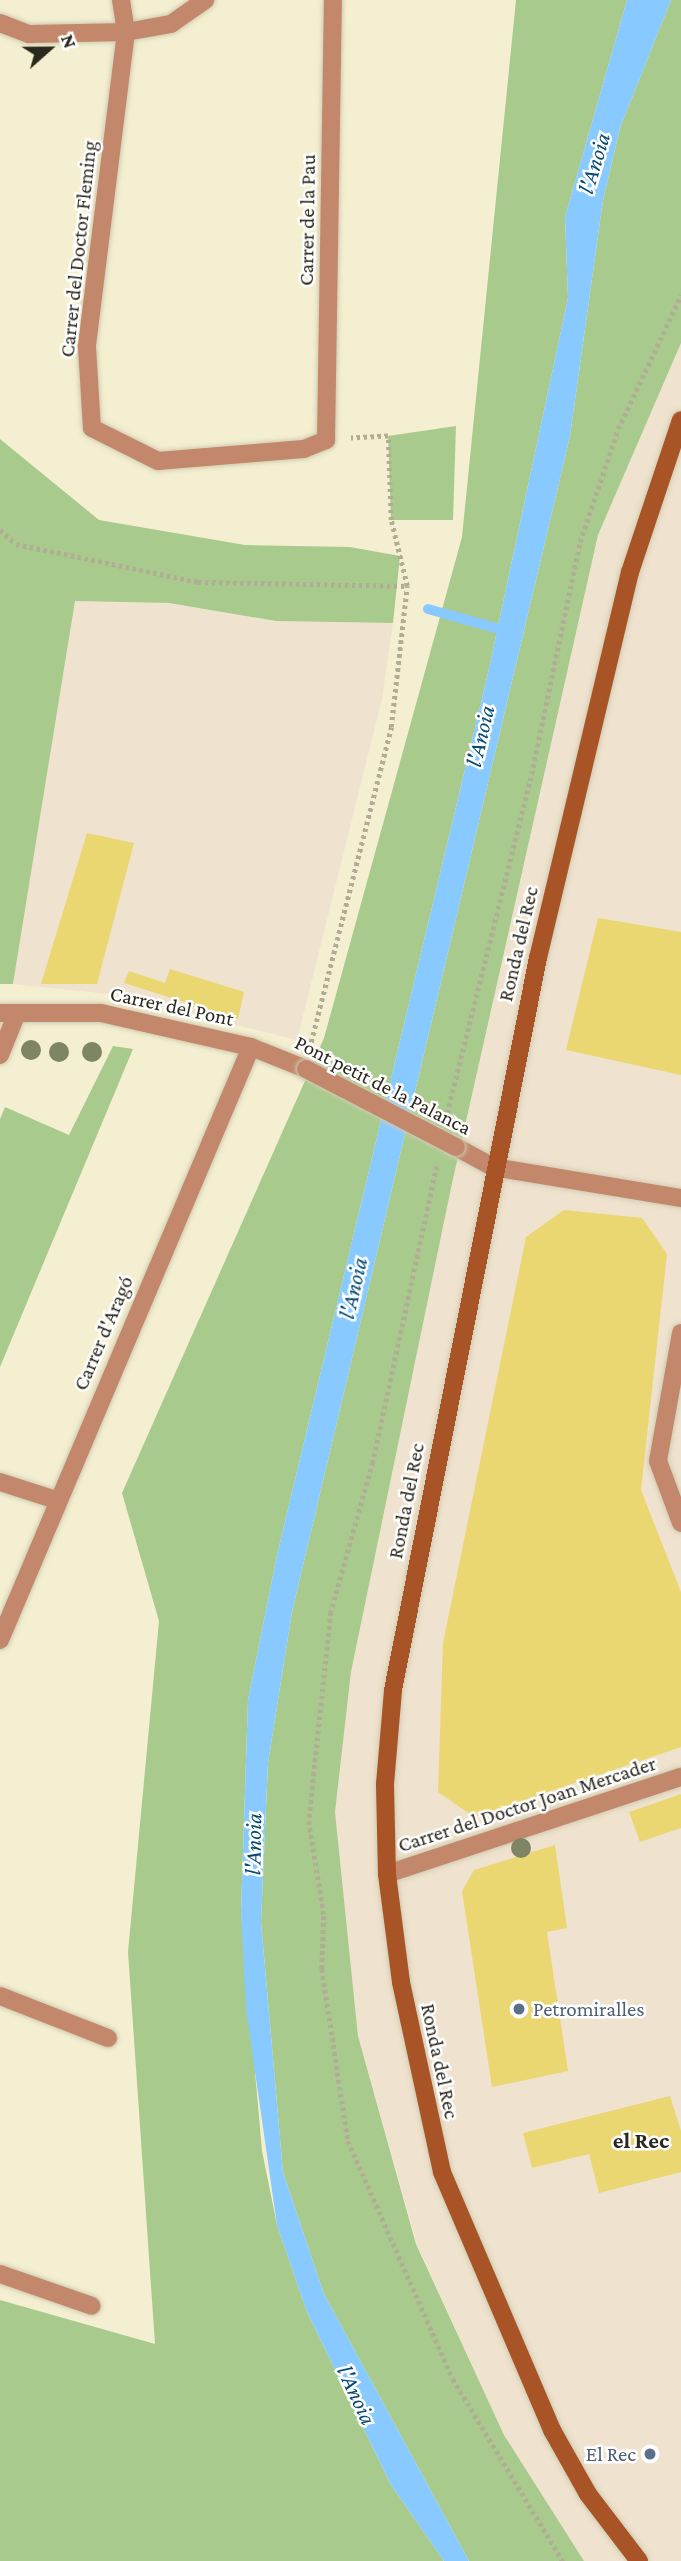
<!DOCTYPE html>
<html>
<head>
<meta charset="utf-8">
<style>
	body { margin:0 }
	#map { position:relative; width:681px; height:2561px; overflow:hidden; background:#f4efd1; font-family:"Crimson Pro",serif }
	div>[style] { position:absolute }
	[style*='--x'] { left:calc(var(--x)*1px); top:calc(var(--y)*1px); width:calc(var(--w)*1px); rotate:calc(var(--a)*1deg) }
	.industrial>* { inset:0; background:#efe2ce }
	.green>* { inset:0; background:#a9ca8d }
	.water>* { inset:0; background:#88caff }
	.stream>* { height:10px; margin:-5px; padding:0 5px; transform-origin:5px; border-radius:5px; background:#88caff }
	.building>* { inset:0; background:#ead771 }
	.path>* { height:4.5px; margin-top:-2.25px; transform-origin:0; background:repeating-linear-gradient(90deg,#b1ad95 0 3.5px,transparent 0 7px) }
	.roads { filter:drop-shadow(0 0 2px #d0cbb1) drop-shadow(0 0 2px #d0cbb1) }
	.street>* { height:18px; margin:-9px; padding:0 9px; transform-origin:9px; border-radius:9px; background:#c3886c }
	.secondary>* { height:18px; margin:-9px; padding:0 9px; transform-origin:9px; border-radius:9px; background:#a95426 }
	.bridges { filter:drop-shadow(0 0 2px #d0cbb1) drop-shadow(0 0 2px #d0cbb1) }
	.street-bridge>* { height:18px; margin:-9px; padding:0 9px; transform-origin:9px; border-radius:9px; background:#c3886c }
	.trees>* { width:20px; height:20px; margin:-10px; border-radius:50%; background:#7e8564 }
	.dots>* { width:19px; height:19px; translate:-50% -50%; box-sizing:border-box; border:4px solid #fff; border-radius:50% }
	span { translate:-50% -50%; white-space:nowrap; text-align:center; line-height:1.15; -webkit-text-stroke:5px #fff; paint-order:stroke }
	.street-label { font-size:21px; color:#2b291e }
	.service-label { font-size:21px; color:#4e5e75 }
	.left { translate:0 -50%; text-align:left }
	.right { translate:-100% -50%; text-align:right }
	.water-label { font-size:23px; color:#044a74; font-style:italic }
	.neighbourhood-label { font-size:23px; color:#2b291e; font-weight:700 }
	.north { position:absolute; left:14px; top:14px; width:70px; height:70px; -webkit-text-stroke:5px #fff; paint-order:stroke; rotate:69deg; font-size:19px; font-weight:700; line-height:28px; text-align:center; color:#2b291e }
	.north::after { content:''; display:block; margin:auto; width:24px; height:32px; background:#2b291e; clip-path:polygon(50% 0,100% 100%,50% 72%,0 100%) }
</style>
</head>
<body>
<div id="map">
	<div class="industrial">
		<div style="clip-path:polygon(681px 343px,681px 2561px,584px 2561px,504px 2435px,417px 2244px,358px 2036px,335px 1812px,351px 1672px,451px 1188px,598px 535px)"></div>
		<div style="clip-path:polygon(75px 601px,169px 603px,276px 621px,393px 623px,382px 699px,297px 1040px,118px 995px,13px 984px)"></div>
	</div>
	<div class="green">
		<div style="clip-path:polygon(516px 0,627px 0,565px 217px,568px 298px,488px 673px,277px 1555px,248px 1700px,241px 1912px,262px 2151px,277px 2225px,307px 2312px,391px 2485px,444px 2561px,0 2561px,0 2300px,155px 2344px,128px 1952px,159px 1621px,122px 1493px,324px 1038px,462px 537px)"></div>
		<div style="clip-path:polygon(671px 0,681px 0,681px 343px,598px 535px,451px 1188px,351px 1672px,335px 1812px,358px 2036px,416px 2244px,504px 2435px,584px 2561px,469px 2561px,324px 2294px,283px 2172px,261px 1922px,268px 1763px,292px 1612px,570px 436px,603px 200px,620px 128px)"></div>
		<div style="clip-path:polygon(456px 426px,453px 520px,391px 520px,388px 436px)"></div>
		<div style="clip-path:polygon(0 439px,99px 520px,245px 545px,350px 547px,400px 556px,393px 623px,276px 621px,169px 603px,75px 601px,13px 984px,0 984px)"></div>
		<div style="clip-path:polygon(113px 1046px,133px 1049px,0 1367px,0 1119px,5px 1107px,69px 1135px)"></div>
	</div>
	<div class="water">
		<div style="clip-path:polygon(627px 0,671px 0,620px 128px,603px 200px,570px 436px,292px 1612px,268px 1763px,261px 1922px,283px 2172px,324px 2294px,469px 2561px,444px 2561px,391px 2485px,307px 2312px,277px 2225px,246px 2009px,241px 1912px,248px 1700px,277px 1555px,488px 673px,568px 298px,565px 217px)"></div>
	</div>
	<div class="stream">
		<div style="--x:428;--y:609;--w:81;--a:15.8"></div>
	</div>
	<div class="building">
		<div style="clip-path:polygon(87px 833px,134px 843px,97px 984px,41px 984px)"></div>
		<div style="clip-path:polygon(598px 918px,681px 932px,681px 1075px,566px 1050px)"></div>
		<div style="clip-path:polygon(170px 969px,244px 992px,238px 1019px,124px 983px,129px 971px,165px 983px)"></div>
		<div style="clip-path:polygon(564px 1210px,642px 1218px,667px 1254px,641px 1490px,681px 1592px,681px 1747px,474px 1817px,438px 1792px,443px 1643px,526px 1237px)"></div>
		<div style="clip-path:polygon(681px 1794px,681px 1828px,640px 1842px,629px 1812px)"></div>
		<div style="clip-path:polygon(555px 1845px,567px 1928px,547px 1932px,568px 2071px,492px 2087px,462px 1891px,474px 1870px)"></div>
		<div style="clip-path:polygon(670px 2096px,681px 2131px,681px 2172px,599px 2193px,589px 2154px,532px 2168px,523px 2133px)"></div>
	</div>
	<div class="path">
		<div style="--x:0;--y:530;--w:21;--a:41"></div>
		<div style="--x:16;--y:544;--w:186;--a:11.8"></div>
		<div style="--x:198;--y:582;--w:209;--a:1.1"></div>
		<div style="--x:311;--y:1042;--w:325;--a:-75.7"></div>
		<div style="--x:391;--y:727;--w:142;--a:-83.5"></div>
		<div style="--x:407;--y:586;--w:68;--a:-103.6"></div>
		<div style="--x:391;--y:520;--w:84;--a:-92"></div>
		<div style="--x:388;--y:436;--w:37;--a:177"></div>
		<div style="--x:447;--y:1113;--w:342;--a:-76"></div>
		<div style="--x:530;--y:781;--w:244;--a:-78.2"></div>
		<div style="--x:580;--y:542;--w:119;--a:-71.4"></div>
		<div style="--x:618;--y:429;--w:148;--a:-64.8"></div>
		<div style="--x:437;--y:1166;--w:303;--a:102.2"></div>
		<div style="--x:373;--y:1462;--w:156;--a:105.6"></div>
		<div style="--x:331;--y:1612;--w:210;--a:96"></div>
		<div style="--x:309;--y:1821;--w:96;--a:81"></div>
		<div style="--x:324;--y:1916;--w:53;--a:92.2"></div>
		<div style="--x:322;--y:1969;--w:174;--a:81.4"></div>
		<div style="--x:348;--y:2141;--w:260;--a:66.2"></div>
		<div style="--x:453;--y:2379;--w:213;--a:58.9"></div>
	</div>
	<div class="roads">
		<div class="street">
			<div style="--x:121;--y:0;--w:32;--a:81"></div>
			<div style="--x:126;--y:32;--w:317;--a:97.1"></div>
			<div style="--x:87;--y:347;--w:81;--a:86.5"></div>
			<div style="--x:92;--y:428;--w:74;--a:26.6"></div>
			<div style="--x:158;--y:461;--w:146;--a:-4.7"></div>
			<div style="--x:304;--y:449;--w:24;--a:-22"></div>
			<div style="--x:326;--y:440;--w:440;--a:-89.1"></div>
			<div style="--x:0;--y:23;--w:31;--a:21"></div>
			<div style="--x:29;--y:34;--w:97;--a:-1.2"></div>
			<div style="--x:126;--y:32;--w:46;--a:-10.1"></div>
			<div style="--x:171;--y:24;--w:42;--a:-35.2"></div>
			<div style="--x:0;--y:1013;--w:101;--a:0"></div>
			<div style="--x:101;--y:1013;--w:154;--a:12.8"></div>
			<div style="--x:251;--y:1047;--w:59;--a:21.8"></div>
			<div style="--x:0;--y:1055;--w:45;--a:-68"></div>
			<div style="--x:456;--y:1147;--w:42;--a:28.4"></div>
			<div style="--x:493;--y:1167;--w:191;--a:9.4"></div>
			<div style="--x:681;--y:1333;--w:130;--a:100.2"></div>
			<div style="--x:658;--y:1461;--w:66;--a:69.6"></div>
			<div style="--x:0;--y:1482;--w:59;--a:17.8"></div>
			<div style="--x:0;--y:1640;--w:644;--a:-67.06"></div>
			<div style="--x:387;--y:1874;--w:310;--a:-18.3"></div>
			<div style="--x:0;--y:1996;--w:116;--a:21.3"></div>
			<div style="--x:0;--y:2274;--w:97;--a:19.2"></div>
		</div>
		<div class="secondary">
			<div style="--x:639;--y:2561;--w:84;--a:-127.3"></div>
			<div style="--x:588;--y:2494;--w:73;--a:-119.4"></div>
			<div style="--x:552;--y:2430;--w:280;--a:-113.1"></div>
			<div style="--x:442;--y:2172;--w:194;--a:-102.2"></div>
			<div style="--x:401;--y:1982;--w:109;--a:-97.4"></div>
			<div style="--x:387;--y:1874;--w:90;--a:-91.3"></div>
			<div style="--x:385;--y:1784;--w:94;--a:-85.1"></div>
			<div style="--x:393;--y:1690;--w:746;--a:-78.8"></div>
			<div style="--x:538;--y:958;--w:397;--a:-76.6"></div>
			<div style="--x:630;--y:572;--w:160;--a:-71.5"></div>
		</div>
	</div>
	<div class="bridges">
		<div class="street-bridge">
			<div style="--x:306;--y:1069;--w:169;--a:27.5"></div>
		</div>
	</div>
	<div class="trees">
		<div style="left:31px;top:1050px"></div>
		<div style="left:59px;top:1052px"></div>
		<div style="left:92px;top:1052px"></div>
		<div style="left:521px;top:1848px"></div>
	</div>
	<div class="dots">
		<div style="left:519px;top:2009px;background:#5c6f8a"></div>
		<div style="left:650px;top:2454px;background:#5c6f8a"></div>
	</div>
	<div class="street-label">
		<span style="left:307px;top:220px;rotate:-89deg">Carrer de la Pau</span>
		<span style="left:78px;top:249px;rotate:-84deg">Carrer del Doctor Fleming</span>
		<span style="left:518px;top:944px;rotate:-77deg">Ronda del Rec</span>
		<span style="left:172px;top:1006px;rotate:12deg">Carrer del Pont</span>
		<span style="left:383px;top:1085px;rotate:27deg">Pont petit de la Palanca</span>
		<span style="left:103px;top:1333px;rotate:-67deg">Carrer d'Aragó</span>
		<span style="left:406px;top:1501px;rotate:-79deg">Ronda del Rec</span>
		<span style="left:527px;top:1804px;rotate:-18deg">Carrer del Doctor Joan Mercader</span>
		<span style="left:440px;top:2061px;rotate:78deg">Ronda del Rec</span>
	</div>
	<div class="service-label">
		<span class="left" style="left:533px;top:2009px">Petromiralles</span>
		<span class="right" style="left:636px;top:2454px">El Rec</span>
	</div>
	<div class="water-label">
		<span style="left:594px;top:163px;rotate:-73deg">l'Anoia</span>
		<span style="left:480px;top:736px;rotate:-77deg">l'Anoia</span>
		<span style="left:353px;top:1288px;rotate:-77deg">l'Anoia</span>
		<span style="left:253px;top:1844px;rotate:-89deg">l'Anoia</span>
		<span style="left:357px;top:2395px;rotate:65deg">l'Anoia</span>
	</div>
	<div class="neighbourhood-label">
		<span style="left:641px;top:2140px">el Rec</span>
	</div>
	<div class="north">N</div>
</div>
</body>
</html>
